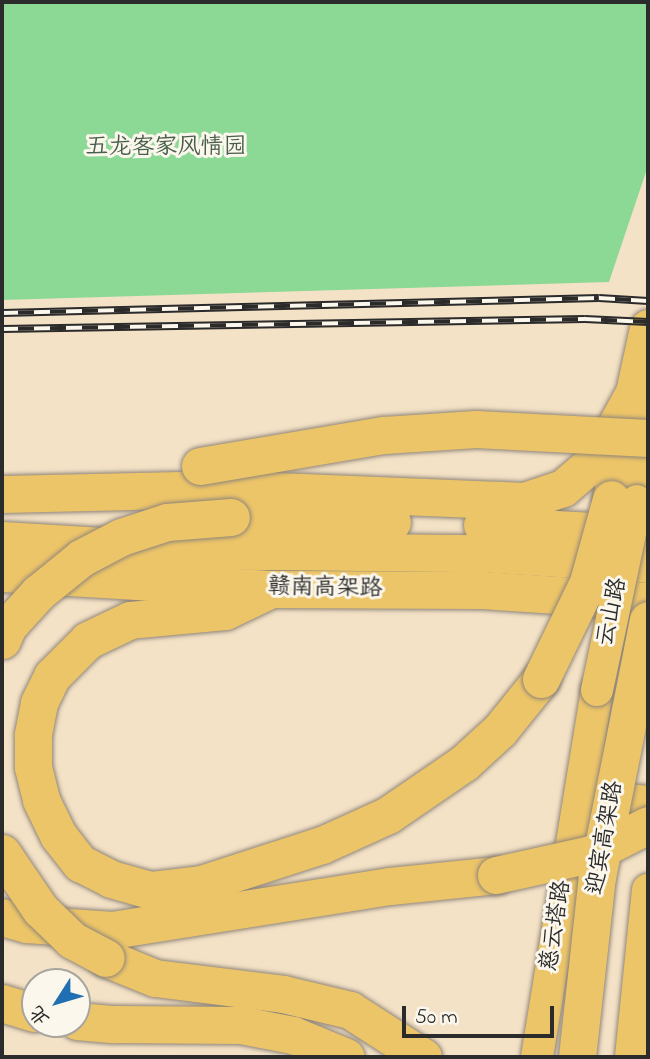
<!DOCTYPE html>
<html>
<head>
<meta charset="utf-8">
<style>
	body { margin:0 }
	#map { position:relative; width:650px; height:1059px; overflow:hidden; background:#f4e2c7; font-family:"Indie Flower","LXGW WenKai TC",sans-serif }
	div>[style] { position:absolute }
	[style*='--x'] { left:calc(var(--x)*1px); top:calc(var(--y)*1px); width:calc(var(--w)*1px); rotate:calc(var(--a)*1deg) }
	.green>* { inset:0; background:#8cd996 }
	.roads { filter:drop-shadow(0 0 2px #908679) drop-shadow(0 0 2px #908679) }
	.primary>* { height:32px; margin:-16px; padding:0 16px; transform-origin:16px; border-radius:16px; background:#edc569 }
	.highway>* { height:37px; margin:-18.5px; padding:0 18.5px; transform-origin:18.5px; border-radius:18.5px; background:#edc569 }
	.rail>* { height:8px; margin-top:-4px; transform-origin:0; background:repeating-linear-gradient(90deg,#fbf7ec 0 16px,#2b2b2b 0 32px); box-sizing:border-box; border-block:2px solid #2b2b2b }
	.bridges { filter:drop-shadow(0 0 2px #908679) drop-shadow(0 0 2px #908679) }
	.primary-bridge>* { height:32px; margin:-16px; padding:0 16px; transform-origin:16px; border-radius:16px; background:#edc569 }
	.highway-bridge>* { height:37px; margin:-18.5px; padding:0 18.5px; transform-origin:18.5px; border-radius:18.5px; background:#edc569 }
	span { translate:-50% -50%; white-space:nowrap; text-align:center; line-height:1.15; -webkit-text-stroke:6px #fbf7ec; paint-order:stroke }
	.park-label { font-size:23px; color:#485f4b }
	.street-label { font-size:23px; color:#2b2b2b }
	.frame { position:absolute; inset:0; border:4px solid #2b2b2b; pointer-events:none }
	.north { position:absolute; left:21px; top:968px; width:70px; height:70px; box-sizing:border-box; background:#fbf7ec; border:2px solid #a8a59f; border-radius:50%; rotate:233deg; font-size:19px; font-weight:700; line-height:28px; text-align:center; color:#2b2b2b }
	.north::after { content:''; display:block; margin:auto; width:24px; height:32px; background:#1f6fb2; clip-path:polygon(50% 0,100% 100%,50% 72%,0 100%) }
	.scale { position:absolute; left:402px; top:1006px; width:152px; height:32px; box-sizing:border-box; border:4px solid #2b2b2b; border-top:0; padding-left:9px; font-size:21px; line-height:24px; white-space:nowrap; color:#2b2b2b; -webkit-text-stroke:5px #fbf7ec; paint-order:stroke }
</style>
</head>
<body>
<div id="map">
	<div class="green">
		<div style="clip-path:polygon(2px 2px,648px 2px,648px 166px,609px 282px,2px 300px)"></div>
	</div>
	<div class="roads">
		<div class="primary">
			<div style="--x:637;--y:501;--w:72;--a:-81.2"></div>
			<div style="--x:590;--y:796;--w:58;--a:5.9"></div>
			<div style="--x:537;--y:1057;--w:372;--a:-80.7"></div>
			<div style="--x:631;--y:1057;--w:168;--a:-84.2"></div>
		</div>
		<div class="highway">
			<div style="--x:2;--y:494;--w:226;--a:-1.3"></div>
			<div style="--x:228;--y:489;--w:296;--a:2.3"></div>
			<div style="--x:524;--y:501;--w:41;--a:-18.4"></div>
			<div style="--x:563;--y:488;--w:46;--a:-40.6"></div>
			<div style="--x:598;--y:458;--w:79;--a:-61.2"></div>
			<div style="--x:611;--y:499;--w:175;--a:-77.8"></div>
			<div style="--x:231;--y:517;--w:161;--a:1.8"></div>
			<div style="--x:482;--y:525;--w:166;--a:3.1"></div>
			<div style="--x:2;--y:540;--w:168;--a:3.4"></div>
			<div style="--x:170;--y:550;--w:310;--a:0.6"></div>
			<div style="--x:480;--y:553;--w:168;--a:3.7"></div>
			<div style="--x:2;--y:573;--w:269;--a:3.4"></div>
			<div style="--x:271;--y:589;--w:211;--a:0.3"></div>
			<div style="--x:482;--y:590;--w:166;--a:3.8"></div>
			<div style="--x:271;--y:589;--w:51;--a:154.4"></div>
			<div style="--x:225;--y:611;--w:95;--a:174.6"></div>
			<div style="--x:130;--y:620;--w:47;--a:154.5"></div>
			<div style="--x:88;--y:640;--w:51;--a:135"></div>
			<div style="--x:52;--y:676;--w:30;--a:116"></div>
			<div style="--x:39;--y:703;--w:33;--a:101"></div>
			<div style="--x:33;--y:735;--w:32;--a:90"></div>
			<div style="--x:33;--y:767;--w:34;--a:76"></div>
			<div style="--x:41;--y:800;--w:39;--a:64"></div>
			<div style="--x:58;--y:835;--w:36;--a:52"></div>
			<div style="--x:80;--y:863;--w:35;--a:27"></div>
			<div style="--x:111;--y:879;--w:41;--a:15.8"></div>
			<div style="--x:150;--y:890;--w:51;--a:-6.7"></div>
			<div style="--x:201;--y:884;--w:127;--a:-17.9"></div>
			<div style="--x:322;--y:845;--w:72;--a:-24.4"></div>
			<div style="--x:388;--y:815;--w:92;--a:-34.4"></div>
			<div style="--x:464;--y:763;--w:49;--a:-42.5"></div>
			<div style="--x:500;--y:730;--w:65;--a:-51.2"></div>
			<div style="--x:2;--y:917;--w:26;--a:16"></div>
			<div style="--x:27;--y:924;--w:85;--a:4"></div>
			<div style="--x:112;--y:930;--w:281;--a:-9"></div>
			<div style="--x:390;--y:886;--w:107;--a:-5.9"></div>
			<div style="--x:106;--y:958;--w:53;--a:22.2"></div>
			<div style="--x:155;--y:978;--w:129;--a:7.1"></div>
			<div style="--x:283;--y:994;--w:69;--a:13.4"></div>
			<div style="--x:350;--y:1010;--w:87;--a:32.8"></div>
			<div style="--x:2;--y:1003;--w:34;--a:17"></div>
			<div style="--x:77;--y:1021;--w:37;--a:5"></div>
			<div style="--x:114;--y:1024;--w:127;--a:0.5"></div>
			<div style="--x:241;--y:1025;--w:53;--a:10.9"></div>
			<div style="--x:293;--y:1035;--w:57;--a:22.5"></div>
			<div style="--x:648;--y:1057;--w:5;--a:-90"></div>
		</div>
	</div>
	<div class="rail">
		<div style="--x:2;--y:313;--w:597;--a:-1.44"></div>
		<div style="--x:599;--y:298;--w:49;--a:3.5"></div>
		<div style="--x:2;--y:329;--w:583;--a:-0.98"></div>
		<div style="--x:585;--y:319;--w:63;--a:2.7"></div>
	</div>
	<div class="bridges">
		<div class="primary-bridge">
			<div style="--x:597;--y:690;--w:193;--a:-78.1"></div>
		</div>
		<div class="highway-bridge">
			<div style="--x:200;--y:466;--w:187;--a:-9.6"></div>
			<div style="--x:384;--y:435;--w:92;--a:-3.7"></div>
			<div style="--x:476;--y:429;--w:172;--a:3"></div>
			<div style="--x:2;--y:640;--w:15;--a:-67"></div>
			<div style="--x:8;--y:626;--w:45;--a:-47.7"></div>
			<div style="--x:38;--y:593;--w:55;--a:-39.1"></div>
			<div style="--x:81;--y:558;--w:45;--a:-27.7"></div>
			<div style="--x:121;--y:537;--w:48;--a:-18.1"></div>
			<div style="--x:167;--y:522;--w:64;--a:-4.5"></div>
			<div style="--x:541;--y:679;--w:108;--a:-64.1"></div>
			<div style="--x:588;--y:582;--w:86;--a:-74.5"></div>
			<div style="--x:2;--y:853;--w:68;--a:55.8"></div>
			<div style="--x:40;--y:909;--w:45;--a:44.1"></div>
			<div style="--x:72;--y:940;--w:38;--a:28"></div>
			<div style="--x:496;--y:875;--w:97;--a:-12.5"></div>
			<div style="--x:591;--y:854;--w:64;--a:-27"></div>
			<div style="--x:577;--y:1057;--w:181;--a:-83.7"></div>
			<div style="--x:597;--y:877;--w:262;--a:-78.8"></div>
		</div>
	</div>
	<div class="park-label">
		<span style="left:166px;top:148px">五龙客家风情园</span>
	</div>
	<div class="street-label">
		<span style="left:325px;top:589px;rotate:1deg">赣南高架路</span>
		<span style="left:613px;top:612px;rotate:-78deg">云山路</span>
		<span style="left:606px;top:838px;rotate:-80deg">迎宾高架路</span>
		<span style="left:557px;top:926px;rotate:-81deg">慈云塔路</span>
	</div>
	<div class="frame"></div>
	<div class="north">北</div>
	<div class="scale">50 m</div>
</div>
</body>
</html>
